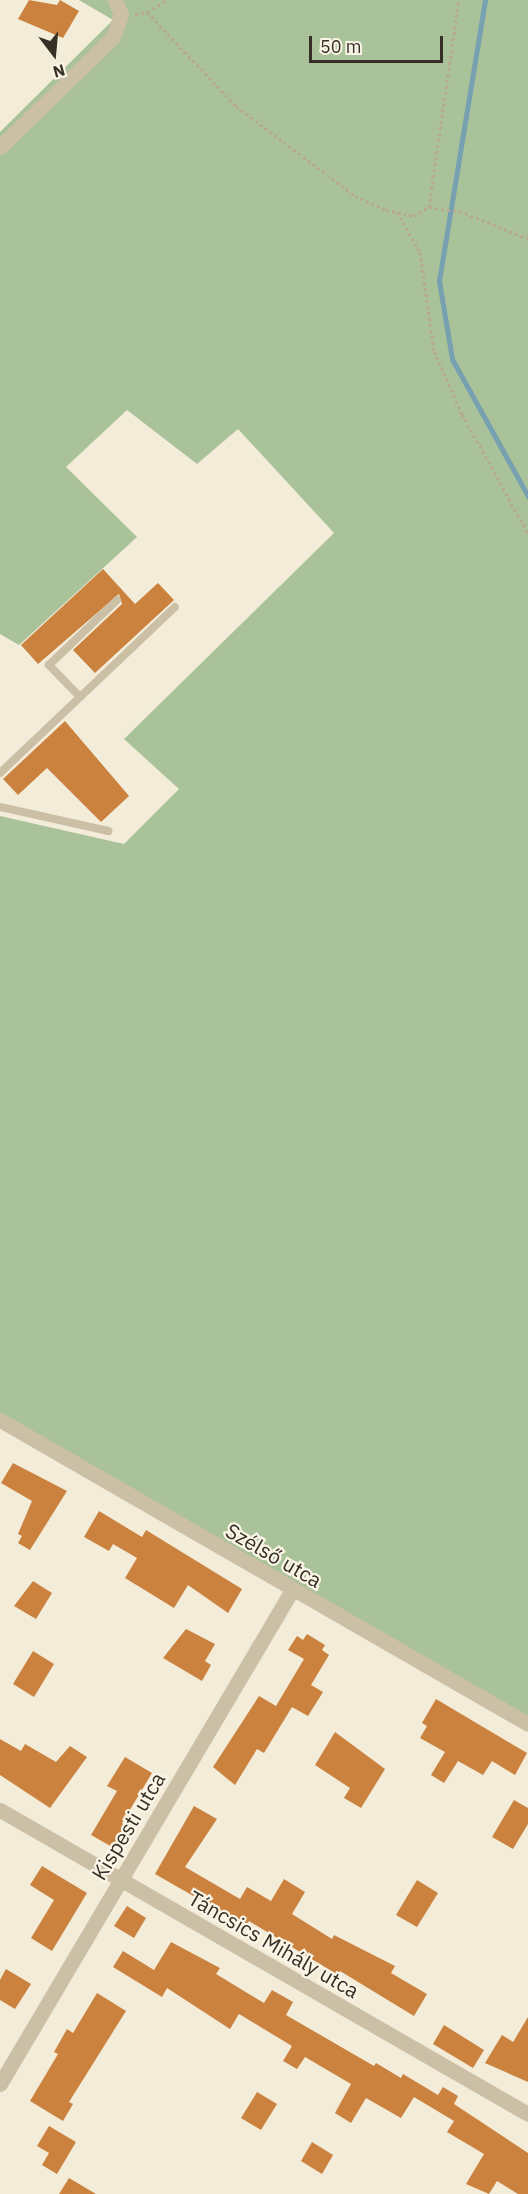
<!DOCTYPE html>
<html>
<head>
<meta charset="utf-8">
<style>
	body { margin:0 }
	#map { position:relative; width:528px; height:2194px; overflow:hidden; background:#f2ecd9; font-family:"IBM Plex Sans",sans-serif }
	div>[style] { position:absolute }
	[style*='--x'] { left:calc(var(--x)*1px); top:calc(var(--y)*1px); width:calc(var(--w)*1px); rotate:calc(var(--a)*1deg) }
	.green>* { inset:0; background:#aac299 }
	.stream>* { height:5px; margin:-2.5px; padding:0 2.5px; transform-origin:2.5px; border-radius:2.5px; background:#77a0b0 }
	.building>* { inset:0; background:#cb823f }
	.path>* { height:3px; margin-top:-1.5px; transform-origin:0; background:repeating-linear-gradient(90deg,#b7a98f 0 3px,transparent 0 6px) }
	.service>* { height:8px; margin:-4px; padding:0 4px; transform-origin:4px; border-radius:4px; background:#cbbfa5 }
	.minor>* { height:15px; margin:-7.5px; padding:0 7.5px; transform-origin:7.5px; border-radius:7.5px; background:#cbbfa5 }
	span { translate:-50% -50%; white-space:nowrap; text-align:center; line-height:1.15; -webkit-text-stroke:4.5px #faf5e6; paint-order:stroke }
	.street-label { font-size:21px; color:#362f26 }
	.north { position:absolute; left:24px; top:24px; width:60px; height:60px; -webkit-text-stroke:4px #faf5e6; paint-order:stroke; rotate:164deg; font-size:16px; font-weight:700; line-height:24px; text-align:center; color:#362f26 }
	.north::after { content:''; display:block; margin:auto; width:21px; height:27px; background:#362f26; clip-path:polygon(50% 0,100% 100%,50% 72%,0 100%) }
	.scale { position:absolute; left:309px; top:36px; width:134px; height:27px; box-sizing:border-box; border:3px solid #362f26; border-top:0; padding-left:8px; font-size:18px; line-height:21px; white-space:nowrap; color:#362f26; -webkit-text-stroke:4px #faf5e6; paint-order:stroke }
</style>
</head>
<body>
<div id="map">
	<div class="green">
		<div style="clip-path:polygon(79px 0,528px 0,528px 1730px,0 1426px,0 816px,124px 844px,179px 789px,124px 739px,334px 533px,238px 429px,197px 464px,127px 410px,66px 467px,137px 537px,19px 645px,0 634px,0 132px,113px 20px)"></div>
	</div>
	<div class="stream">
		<div style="--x:485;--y:0;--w:285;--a:99.3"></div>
		<div style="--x:439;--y:281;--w:79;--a:80.5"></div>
		<div style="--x:452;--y:359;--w:157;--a:61"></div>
	</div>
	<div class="building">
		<div style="clip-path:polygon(29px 0,57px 5px,60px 0,79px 11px,63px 38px,18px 19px)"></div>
		<div style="clip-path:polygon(103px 569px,135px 604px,158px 583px,174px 600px,95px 673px,73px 650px,122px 604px,119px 594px,38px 664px,21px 645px)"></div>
		<div style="clip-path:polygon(65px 721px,129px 796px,101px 822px,47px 768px,18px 795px,3px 779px)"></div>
		<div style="clip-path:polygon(13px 1463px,67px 1491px,30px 1550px,18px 1543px,22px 1536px,18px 1534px,32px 1501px,1px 1483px)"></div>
		<div style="clip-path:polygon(99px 1511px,142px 1537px,146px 1530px,242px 1589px,228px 1613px,188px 1585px,174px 1608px,125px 1578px,137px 1558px,113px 1544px,109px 1551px,84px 1537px)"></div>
		<div style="clip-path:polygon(33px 1581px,52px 1593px,36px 1619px,14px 1606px)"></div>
		<div style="clip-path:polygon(186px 1629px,215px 1644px,205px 1661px,211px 1665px,202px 1681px,163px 1658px)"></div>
		<div style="clip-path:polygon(307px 1634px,325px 1645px,322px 1650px,329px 1655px,311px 1685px,323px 1692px,308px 1716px,292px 1707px,264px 1753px,257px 1749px,235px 1785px,213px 1767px,259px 1696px,276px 1706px,304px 1659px,288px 1650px,297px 1636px,303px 1640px)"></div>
		<div style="clip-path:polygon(33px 1651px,54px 1664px,34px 1697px,13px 1684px)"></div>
		<div style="clip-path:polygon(436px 1699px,527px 1753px,515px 1775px,492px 1761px,483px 1775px,458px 1761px,444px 1783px,431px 1775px,445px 1752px,420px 1738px,427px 1726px,422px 1723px)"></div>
		<div style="clip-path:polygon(335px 1732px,385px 1769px,361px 1808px,344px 1798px,350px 1788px,315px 1765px)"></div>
		<div style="clip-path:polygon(0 1739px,21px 1751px,25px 1744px,56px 1762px,70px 1746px,87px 1757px,50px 1808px,0 1775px)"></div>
		<div style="clip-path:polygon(125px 1757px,152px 1773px,122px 1823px,127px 1827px,114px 1848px,91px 1835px,117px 1791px,107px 1786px)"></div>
		<div style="clip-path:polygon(514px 1800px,528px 1808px,528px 1824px,513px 1849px,492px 1837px)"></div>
		<div style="clip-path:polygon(194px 1806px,217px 1819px,185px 1867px,240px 1899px,247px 1887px,271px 1901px,284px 1879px,305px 1892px,292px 1914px,332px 1939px,334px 1935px,395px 1966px,391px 1973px,427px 1994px,414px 2016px,340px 1971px,338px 1975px,249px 1921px,246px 1926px,155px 1874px)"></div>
		<div style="clip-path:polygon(42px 1866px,87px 1893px,52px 1951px,31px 1938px,54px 1900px,30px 1885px)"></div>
		<div style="clip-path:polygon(417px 1880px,438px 1893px,417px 1927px,396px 1915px)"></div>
		<div style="clip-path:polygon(127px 1906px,146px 1918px,134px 1938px,114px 1926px)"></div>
		<div style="clip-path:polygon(171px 1942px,220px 1968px,216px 1974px,264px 2003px,272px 1990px,293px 2002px,286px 2015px,374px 2066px,376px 2063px,401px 2078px,403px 2074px,438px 2095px,443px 2087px,458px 2096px,454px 2104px,528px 2153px,528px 2194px,518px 2194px,497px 2181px,489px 2194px,466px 2184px,484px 2154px,447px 2132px,454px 2121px,414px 2097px,401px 2118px,366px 2098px,351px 2123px,335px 2113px,351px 2084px,305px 2057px,297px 2069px,283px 2061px,292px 2046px,239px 2014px,230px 2029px,167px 1988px,162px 1997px,113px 1967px,123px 1951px,154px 1970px)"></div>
		<div style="clip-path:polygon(6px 1969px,31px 1984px,15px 2009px,0 2000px,0 1980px)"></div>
		<div style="clip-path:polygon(97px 1993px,126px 2011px,69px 2102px,73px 2104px,63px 2121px,30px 2101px,58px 2054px,54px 2052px,67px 2029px,73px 2033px)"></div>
		<div style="clip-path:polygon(528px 2017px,528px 2082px,485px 2063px,502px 2035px,513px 2042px)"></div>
		<div style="clip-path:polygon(444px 2025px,484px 2050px,473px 2068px,433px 2044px)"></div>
		<div style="clip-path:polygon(257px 2092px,277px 2104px,261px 2130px,241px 2118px)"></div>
		<div style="clip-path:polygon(49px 2126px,76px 2142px,57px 2174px,42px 2165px,49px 2153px,37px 2146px)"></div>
		<div style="clip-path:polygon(312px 2142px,333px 2155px,322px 2174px,301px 2161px)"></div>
		<div style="clip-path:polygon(69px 2178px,96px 2194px,59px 2194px)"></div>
	</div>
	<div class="path">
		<div style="--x:147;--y:12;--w:23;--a:-31"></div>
		<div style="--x:135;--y:14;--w:12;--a:-9"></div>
		<div style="--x:147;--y:12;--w:129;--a:46.6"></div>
		<div style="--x:236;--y:106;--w:149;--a:37.1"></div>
		<div style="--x:355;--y:196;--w:34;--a:24"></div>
		<div style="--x:386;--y:210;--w:29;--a:12"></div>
		<div style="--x:414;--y:216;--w:17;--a:-31"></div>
		<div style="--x:429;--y:207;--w:36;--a:9"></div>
		<div style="--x:465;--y:213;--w:68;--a:22.4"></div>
		<div style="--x:429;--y:207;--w:209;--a:-81.8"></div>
		<div style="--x:397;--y:212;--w:46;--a:60.1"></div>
		<div style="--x:420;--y:252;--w:100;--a:82"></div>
		<div style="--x:434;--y:351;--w:69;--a:66"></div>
		<div style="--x:462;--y:414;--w:136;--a:61"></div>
	</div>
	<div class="service">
		<div style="--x:80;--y:697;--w:45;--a:-134.1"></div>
		<div style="--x:49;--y:665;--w:94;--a:-43.7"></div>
		<div style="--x:0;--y:773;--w:241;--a:-43.5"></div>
		<div style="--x:0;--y:807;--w:111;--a:12.5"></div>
	</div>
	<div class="minor">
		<div style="--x:0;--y:147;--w:158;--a:-44.2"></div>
		<div style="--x:113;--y:37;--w:23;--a:-70"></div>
		<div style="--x:121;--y:15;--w:16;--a:-112"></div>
		<div style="--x:0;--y:1420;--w:609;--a:29.93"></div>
		<div style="--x:0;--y:1810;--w:609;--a:29.93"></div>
		<div style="--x:0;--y:2084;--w:574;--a:-59.41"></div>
	</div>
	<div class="street-label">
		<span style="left:274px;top:1555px;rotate:30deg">Szélső utca</span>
		<span style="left:128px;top:1826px;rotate:-59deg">Kispesti utca</span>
		<span style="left:274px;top:1944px;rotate:30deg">Táncsics Mihály utca</span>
	</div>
	<div class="north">N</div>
	<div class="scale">50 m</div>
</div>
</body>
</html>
